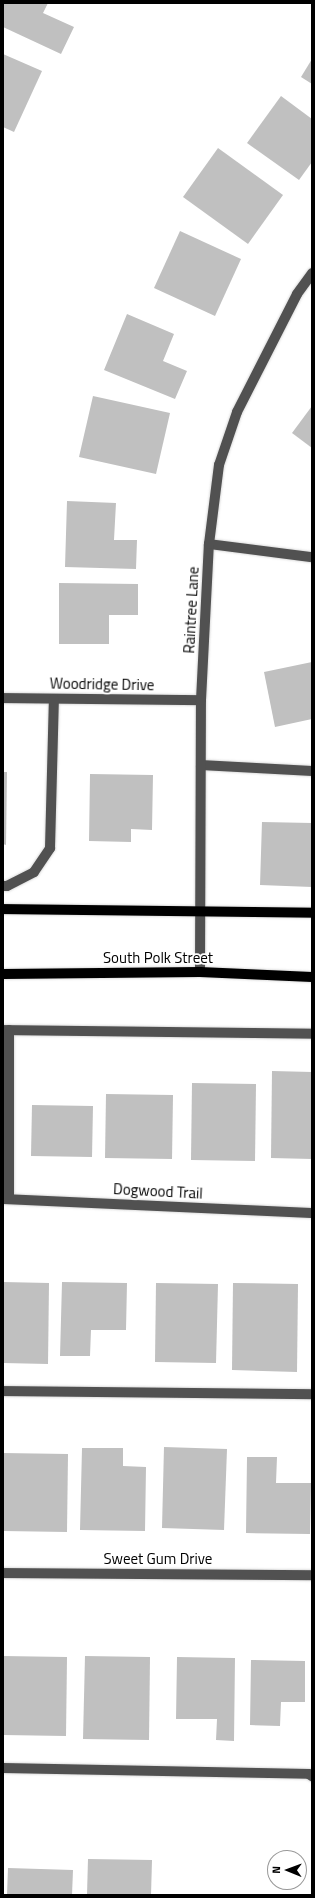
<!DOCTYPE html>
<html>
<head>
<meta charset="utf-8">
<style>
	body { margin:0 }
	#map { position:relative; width:315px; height:1898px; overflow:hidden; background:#fff; font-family:"Titillium Web",sans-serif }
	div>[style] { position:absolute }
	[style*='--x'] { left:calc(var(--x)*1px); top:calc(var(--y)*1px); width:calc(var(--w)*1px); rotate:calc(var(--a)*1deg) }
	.building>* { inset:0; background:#c0c0c0 }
	.roads { filter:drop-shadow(0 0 1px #dbdbdb) drop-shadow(0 0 1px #dbdbdb) }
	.minor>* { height:10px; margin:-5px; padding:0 5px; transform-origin:5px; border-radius:5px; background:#515151 }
	.major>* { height:10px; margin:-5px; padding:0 5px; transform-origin:5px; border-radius:5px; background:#000 }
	span { translate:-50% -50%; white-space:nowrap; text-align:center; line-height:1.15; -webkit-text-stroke:3.5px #fff; paint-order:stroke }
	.street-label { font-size:15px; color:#000 }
	.frame { position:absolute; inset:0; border:4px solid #000; pointer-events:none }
	.north { position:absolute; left:267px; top:1850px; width:40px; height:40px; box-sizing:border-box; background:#fff; border:1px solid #999; border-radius:50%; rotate:271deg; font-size:11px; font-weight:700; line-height:16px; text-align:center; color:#000 }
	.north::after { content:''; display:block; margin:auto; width:14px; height:18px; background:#000; clip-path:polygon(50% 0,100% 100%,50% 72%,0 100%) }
</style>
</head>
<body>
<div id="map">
	<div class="building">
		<div style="clip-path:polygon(3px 3px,48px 3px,43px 13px,74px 27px,61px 54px,3px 27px)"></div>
		<div style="clip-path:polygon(3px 54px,42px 71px,14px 132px,3px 127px)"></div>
		<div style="clip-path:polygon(312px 59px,312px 84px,301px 77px)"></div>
		<div style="clip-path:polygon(281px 96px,312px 119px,312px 162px,299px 180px,247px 143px)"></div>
		<div style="clip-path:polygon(218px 148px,283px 195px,248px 244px,183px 197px)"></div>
		<div style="clip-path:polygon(180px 231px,241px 259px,215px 316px,154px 288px)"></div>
		<div style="clip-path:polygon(127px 314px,174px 334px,163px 361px,187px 371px,175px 399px,104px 370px)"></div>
		<div style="clip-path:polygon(93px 396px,170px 413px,156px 474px,79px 457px)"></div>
		<div style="clip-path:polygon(312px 406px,312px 448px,292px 433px)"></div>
		<div style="clip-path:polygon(67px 501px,116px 503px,114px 540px,137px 540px,136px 569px,65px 567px)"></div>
		<div style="clip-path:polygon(59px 583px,138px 584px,138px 615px,109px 615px,109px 644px,59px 644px)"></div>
		<div style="clip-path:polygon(312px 662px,312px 719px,275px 727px,264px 672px)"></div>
		<div style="clip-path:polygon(3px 772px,7px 772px,6px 845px,3px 844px)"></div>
		<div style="clip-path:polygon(90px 774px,153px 775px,152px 830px,131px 829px,131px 842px,89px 841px)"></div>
		<div style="clip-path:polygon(262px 822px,312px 823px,312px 887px,260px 885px)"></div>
		<div style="clip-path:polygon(272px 1071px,312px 1072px,312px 1159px,271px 1158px)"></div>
		<div style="clip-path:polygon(192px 1083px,256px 1084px,255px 1161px,191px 1160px)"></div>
		<div style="clip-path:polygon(106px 1094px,173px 1095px,172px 1159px,105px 1158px)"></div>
		<div style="clip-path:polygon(32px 1105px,93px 1106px,92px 1157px,31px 1156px)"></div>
		<div style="clip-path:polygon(3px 1282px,49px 1283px,48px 1364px,3px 1363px)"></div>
		<div style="clip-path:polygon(62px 1282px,127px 1283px,126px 1330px,91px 1330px,90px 1356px,60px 1356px)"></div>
		<div style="clip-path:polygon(156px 1283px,218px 1284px,216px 1363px,155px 1362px)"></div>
		<div style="clip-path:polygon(233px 1283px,298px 1284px,297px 1372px,232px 1370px)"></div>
		<div style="clip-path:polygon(164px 1447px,227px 1449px,224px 1530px,162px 1528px)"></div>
		<div style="clip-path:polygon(82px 1448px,123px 1448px,123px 1466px,146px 1467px,145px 1531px,80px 1530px)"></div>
		<div style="clip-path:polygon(3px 1453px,68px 1454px,67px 1532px,3px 1531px)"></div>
		<div style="clip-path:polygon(247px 1457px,277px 1457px,276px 1483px,311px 1483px,310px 1534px,246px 1533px)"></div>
		<div style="clip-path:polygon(3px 1656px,67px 1657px,66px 1736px,3px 1735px)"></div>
		<div style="clip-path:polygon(85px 1656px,150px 1657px,149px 1740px,83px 1739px)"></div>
		<div style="clip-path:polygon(177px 1657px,235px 1658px,234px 1741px,216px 1740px,217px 1719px,176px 1719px)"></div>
		<div style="clip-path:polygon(251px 1660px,305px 1661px,305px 1702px,281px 1702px,280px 1726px,250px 1725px)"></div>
		<div style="clip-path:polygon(88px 1859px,152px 1860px,151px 1895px,87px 1895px)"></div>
		<div style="clip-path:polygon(8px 1868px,73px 1870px,72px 1895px,7px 1895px)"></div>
	</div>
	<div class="roads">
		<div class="minor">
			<div style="--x:209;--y:544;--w:103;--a:7.3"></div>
			<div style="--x:3;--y:698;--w:198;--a:0.6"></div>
			<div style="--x:201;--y:765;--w:111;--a:3.1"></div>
			<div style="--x:3;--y:886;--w:4;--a:0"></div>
			<div style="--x:7;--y:886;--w:30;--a:-27"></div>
			<div style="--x:34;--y:872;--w:29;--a:-56"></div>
			<div style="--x:50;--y:848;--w:149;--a:-88.5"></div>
			<div style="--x:200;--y:972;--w:272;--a:-89.8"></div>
			<div style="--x:201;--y:700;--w:156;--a:-87.1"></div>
			<div style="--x:209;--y:544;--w:80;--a:-82.8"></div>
			<div style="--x:219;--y:465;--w:56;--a:-71.2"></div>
			<div style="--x:237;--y:412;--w:132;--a:-63"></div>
			<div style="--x:297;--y:294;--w:26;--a:-54"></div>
			<div style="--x:3;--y:1030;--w:309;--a:0.7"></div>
			<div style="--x:3;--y:1199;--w:309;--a:2.6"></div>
			<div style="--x:9;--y:1199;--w:169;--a:-90"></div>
			<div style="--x:3;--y:1391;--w:309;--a:0.6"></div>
			<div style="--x:3;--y:1573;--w:309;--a:0.4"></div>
			<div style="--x:3;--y:1768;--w:306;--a:1.1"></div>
			<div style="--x:309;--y:1774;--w:4;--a:34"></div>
		</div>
		<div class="major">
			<div style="--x:3;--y:909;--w:309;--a:0.7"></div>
			<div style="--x:3;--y:974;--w:197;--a:-0.6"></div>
			<div style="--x:200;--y:972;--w:112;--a:2.6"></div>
		</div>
	</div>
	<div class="street-label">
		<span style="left:191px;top:610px;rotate:-87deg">Raintree Lane</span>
		<span style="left:102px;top:684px;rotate:1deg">Woodridge Drive</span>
		<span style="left:158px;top:958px">South Polk Street</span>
		<span style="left:158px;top:1191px;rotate:3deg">Dogwood Trail</span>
		<span style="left:158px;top:1559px">Sweet Gum Drive</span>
	</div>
	<div class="frame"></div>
	<div class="north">N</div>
</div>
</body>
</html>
